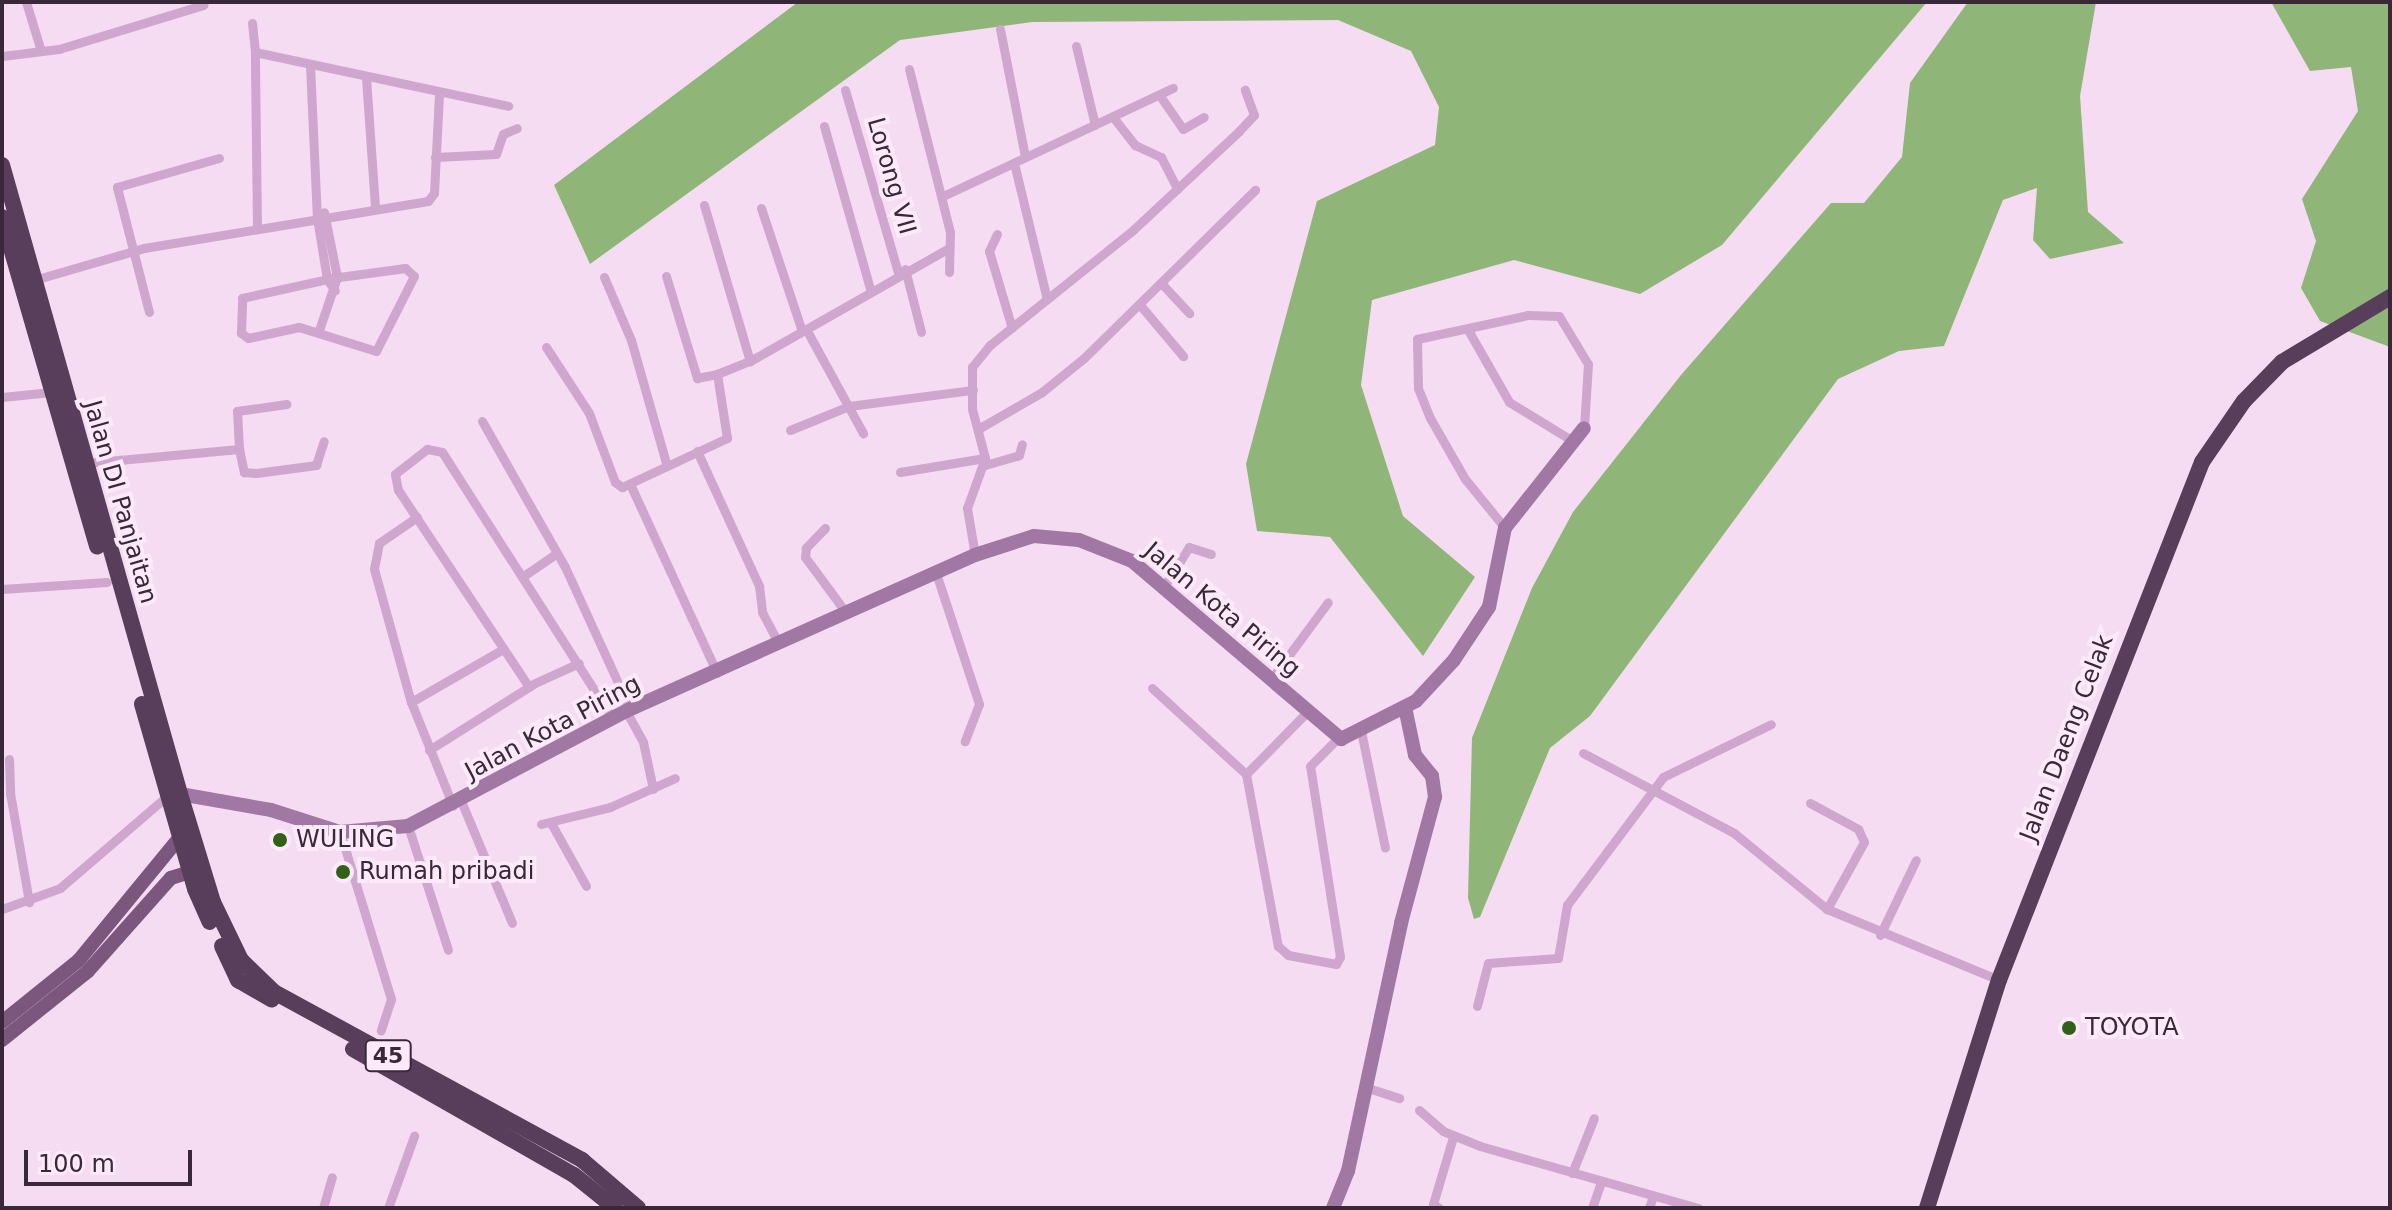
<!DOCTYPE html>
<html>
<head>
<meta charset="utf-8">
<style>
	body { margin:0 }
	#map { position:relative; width:2392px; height:1210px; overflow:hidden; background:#f5dcf2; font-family:"DejaVu Sans",sans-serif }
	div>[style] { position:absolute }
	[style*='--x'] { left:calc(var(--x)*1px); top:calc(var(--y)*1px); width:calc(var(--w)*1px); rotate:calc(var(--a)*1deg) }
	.water>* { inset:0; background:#8fb678 }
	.street>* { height:9px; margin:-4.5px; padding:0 4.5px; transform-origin:4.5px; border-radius:4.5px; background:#cfa6cd }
	.secondary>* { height:14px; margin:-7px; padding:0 7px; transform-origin:7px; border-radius:7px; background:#a177a3 }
	.primary>* { height:14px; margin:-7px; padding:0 7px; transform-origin:7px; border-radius:7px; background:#7b577e }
	.highway>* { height:16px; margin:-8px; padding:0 8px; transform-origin:8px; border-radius:8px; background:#593e5c }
	.dots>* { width:22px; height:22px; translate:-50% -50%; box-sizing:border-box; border:4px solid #fce9f9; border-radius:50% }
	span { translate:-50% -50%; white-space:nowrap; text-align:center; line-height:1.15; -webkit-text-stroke:8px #fce9f9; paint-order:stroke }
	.shield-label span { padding:2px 6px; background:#fce9f9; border:2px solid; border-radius:6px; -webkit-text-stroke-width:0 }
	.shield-label { font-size:22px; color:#39283a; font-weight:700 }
	.street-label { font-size:24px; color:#39283a }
	.poi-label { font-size:24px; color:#39283a }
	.left { translate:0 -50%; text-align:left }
	.frame { position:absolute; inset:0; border:4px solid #39283a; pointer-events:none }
	.scale { position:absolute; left:24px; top:1150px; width:168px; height:36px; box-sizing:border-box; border:4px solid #39283a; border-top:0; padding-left:10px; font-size:24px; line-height:28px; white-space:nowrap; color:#39283a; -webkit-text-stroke:6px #fce9f9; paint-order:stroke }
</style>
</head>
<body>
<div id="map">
	<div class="water">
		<div style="clip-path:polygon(798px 2px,1927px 2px,1722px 245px,1640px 294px,1514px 260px,1372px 300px,1361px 385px,1403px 516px,1475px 577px,1423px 656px,1330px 537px,1257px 531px,1246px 464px,1317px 201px,1435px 145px,1439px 107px,1411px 51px,1338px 20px,1032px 22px,900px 40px,590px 264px,554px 185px)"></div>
		<div style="clip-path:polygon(1968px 2px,2096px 2px,2080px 96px,2088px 212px,2124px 243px,2050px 259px,2033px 240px,2037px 188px,2003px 200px,1944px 346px,1899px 351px,1838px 379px,1590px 716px,1550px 748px,1480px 917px,1474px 919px,1468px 898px,1472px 738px,1532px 588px,1573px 512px,1681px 375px,1831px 203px,1864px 203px,1902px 157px,1910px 83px)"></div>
		<div style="clip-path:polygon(2271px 2px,2390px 2px,2390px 347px,2320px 321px,2301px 288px,2316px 241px,2302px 199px,2358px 111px,2351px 67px,2310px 71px)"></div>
	</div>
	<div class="street">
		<div style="--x:26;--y:2;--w:51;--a:73"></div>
		<div style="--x:252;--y:23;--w:29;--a:84"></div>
		<div style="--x:1000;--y:29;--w:130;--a:78.9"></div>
		<div style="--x:1076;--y:46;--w:81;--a:76.5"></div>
		<div style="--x:2;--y:56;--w:57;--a:-7"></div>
		<div style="--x:59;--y:49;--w:151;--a:-17"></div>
		<div style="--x:310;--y:65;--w:153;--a:87.4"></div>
		<div style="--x:317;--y:218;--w:62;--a:80.7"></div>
		<div style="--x:327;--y:279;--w:14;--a:56"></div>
		<div style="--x:909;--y:69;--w:168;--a:75.9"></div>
		<div style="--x:950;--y:232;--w:40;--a:91.4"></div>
		<div style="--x:366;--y:78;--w:130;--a:86"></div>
		<div style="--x:845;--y:90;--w:191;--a:73.8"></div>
		<div style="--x:1160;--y:96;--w:40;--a:55.1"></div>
		<div style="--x:1183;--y:129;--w:24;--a:-30"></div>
		<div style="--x:1113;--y:117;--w:36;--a:52"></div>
		<div style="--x:1135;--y:145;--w:29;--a:25"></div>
		<div style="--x:1161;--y:157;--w:36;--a:63"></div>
		<div style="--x:824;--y:126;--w:169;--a:74.2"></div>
		<div style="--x:435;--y:157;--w:61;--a:-2.8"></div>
		<div style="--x:496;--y:154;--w:21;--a:-71"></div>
		<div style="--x:503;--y:134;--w:15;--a:-23"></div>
		<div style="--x:1014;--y:163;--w:140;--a:76.4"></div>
		<div style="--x:943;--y:196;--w:254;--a:-25.2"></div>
		<div style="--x:704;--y:205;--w:163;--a:73.6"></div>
		<div style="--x:761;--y:208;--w:130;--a:71.6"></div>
		<div style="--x:257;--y:228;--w:176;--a:-90.7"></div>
		<div style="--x:255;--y:52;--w:259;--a:12"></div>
		<div style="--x:997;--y:234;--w:19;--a:115"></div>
		<div style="--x:989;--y:251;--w:80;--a:73.4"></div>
		<div style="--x:405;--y:268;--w:12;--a:42"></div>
		<div style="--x:414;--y:276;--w:84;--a:116.9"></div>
		<div style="--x:376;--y:351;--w:81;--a:-162.7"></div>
		<div style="--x:299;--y:327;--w:52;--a:167.8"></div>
		<div style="--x:248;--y:338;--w:9;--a:-144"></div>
		<div style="--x:241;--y:333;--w:35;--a:-88"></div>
		<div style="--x:242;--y:298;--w:92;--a:-12.5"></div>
		<div style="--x:332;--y:278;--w:74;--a:-7.8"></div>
		<div style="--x:905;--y:269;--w:65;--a:75.7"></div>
		<div style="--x:666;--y:276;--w:107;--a:73.1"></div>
		<div style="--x:697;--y:378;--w:20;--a:-11"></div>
		<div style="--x:604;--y:277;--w:69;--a:66.8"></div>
		<div style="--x:631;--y:340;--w:131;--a:74.1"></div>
		<div style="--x:34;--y:280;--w:115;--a:-16.2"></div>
		<div style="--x:144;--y:248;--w:288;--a:-9.4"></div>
		<div style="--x:428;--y:201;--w:10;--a:-53"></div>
		<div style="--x:434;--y:193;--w:99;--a:-87.1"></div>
		<div style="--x:1162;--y:284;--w:40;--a:47"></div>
		<div style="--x:1140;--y:305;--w:67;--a:49.9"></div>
		<div style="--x:149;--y:312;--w:129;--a:-104.4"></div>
		<div style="--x:117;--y:187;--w:106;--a:-15.9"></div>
		<div style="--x:806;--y:329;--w:119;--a:61.3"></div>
		<div style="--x:319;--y:330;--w:56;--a:-71.2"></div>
		<div style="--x:337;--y:277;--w:66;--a:-101.3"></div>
		<div style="--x:1468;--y:330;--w:83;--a:60.3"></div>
		<div style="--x:1509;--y:402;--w:75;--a:31.4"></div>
		<div style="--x:546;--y:347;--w:79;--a:56.9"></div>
		<div style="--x:589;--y:413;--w:74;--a:69.4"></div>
		<div style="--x:615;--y:482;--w:9;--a:36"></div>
		<div style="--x:622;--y:487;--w:116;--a:-25"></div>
		<div style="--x:727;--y:438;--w:65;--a:-98.9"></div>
		<div style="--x:717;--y:374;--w:35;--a:-22"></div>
		<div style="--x:750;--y:361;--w:229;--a:-29.6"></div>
		<div style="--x:2;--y:397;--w:49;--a:-5.8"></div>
		<div style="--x:482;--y:421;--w:168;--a:60.4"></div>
		<div style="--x:565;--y:567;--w:156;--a:65.4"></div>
		<div style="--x:978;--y:429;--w:74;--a:-30"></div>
		<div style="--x:1042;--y:392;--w:54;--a:-39"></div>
		<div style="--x:1084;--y:358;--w:240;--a:-44.5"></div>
		<div style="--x:790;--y:430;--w:64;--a:-22.1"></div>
		<div style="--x:849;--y:406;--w:125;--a:-7.4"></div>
		<div style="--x:239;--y:449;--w:38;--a:-93"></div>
		<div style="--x:237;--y:411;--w:50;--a:-8"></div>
		<div style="--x:697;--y:451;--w:149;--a:65.3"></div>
		<div style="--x:759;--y:586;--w:26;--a:83"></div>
		<div style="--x:762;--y:612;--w:36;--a:62"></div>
		<div style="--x:86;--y:463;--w:154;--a:-5.2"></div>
		<div style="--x:239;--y:449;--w:24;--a:78"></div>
		<div style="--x:244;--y:472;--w:12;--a:5"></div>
		<div style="--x:256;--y:473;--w:61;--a:-7.6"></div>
		<div style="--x:316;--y:465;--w:25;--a:-72"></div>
		<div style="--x:985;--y:465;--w:35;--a:-16"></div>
		<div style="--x:1019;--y:455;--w:11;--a:-75"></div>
		<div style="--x:900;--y:472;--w:86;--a:-9.4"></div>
		<div style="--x:630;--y:484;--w:208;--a:65.3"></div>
		<div style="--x:417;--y:517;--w:46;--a:145.6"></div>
		<div style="--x:379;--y:543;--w:26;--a:101"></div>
		<div style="--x:374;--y:569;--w:138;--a:74.5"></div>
		<div style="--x:411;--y:702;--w:112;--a:68"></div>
		<div style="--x:825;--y:528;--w:28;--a:134"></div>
		<div style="--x:806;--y:548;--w:9;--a:96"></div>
		<div style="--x:805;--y:557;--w:71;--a:53.6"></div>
		<div style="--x:1505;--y:528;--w:63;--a:-129.2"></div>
		<div style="--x:1465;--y:479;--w:70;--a:-119.8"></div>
		<div style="--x:1430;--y:418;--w:32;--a:-112"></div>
		<div style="--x:1418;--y:388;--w:49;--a:-91.2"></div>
		<div style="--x:1417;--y:339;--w:114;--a:-12.2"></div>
		<div style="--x:1528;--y:315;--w:31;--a:2"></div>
		<div style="--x:1559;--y:316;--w:56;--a:58.9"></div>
		<div style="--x:1588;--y:364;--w:64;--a:93.6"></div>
		<div style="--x:975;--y:555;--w:48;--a:-99.7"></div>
		<div style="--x:967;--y:508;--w:53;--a:-70.2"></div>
		<div style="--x:985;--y:458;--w:51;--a:-104.9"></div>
		<div style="--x:972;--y:409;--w:42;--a:-90"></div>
		<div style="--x:972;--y:367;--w:28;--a:-51"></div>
		<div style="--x:990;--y:345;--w:184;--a:-38.8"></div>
		<div style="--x:1133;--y:230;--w:145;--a:-43"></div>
		<div style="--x:1239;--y:131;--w:22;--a:-47"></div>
		<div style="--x:1254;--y:115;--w:27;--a:-110"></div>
		<div style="--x:936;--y:573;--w:138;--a:71.8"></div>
		<div style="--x:979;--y:704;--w:40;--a:111"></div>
		<div style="--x:522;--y:577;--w:42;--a:-34.4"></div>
		<div style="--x:1165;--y:585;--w:45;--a:-57.7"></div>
		<div style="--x:1189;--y:547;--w:23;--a:18"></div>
		<div style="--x:2;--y:589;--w:105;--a:-3.8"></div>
		<div style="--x:1272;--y:678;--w:94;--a:-53.6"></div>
		<div style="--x:529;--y:687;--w:237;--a:-123.6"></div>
		<div style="--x:398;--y:490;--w:16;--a:-101"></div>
		<div style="--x:395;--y:474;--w:41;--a:-38"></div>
		<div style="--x:427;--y:449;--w:15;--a:11"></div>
		<div style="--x:442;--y:452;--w:316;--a:57.4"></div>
		<div style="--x:1152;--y:688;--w:127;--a:42.5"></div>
		<div style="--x:1246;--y:774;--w:88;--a:-45.5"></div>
		<div style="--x:411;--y:702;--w:106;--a:-29.9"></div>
		<div style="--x:626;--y:711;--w:35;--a:61"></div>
		<div style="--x:643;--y:742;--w:48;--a:78"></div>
		<div style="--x:1361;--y:731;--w:119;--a:78.4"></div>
		<div style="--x:429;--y:750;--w:125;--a:-32.3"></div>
		<div style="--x:535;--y:683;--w:48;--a:-24.4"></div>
		<div style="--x:1583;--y:753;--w:171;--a:27.9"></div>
		<div style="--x:1734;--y:833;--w:120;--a:39.3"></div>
		<div style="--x:1827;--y:909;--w:186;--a:22.4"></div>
		<div style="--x:9;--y:759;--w:34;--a:88"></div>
		<div style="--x:10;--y:793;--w:111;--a:80.1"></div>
		<div style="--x:1246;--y:774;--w:175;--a:79.5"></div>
		<div style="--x:1278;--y:946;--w:13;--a:42"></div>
		<div style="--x:1288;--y:955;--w:49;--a:10.6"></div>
		<div style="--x:1336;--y:964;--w:8;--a:-60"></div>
		<div style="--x:1340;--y:957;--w:193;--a:-98.9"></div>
		<div style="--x:1310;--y:766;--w:38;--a:-45"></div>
		<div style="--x:461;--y:801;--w:132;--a:67.3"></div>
		<div style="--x:1810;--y:803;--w:55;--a:28.4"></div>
		<div style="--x:1858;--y:829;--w:14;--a:65"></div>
		<div style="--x:1864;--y:842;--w:77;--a:118.9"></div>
		<div style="--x:551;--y:823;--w:72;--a:60.9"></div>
		<div style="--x:541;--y:824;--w:71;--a:-13.8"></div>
		<div style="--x:610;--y:807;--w:71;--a:-24"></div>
		<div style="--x:408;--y:826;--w:130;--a:72.1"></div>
		<div style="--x:340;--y:832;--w:175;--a:73"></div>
		<div style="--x:391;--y:999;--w:33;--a:108"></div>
		<div style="--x:2;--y:909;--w:62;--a:-19.9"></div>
		<div style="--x:60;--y:888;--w:141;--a:-40.7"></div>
		<div style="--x:1880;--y:935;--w:83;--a:-64.4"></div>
		<div style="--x:1477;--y:1006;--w:44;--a:-75.7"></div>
		<div style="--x:1488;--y:963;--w:70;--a:-4.1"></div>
		<div style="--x:1558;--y:958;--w:54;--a:-80.4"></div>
		<div style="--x:1567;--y:905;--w:160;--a:-53.1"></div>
		<div style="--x:1663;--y:777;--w:120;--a:-26.1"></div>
		<div style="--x:1365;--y:1087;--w:36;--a:18"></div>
		<div style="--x:1419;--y:1110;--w:32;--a:41"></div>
		<div style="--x:1443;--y:1131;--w:40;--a:22"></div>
		<div style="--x:1480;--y:1146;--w:227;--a:15.9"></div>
		<div style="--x:1572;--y:1173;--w:59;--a:-68.2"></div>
		<div style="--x:323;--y:1208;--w:32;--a:-74"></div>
		<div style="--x:388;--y:1208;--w:77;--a:-70.1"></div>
		<div style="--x:1439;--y:1208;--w:7;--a:-146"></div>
		<div style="--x:1433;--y:1204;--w:70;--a:-73.4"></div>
		<div style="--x:1592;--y:1208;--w:28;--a:-71"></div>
		<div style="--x:1649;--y:1208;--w:13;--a:-72"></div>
	</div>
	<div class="secondary">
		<div style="--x:180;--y:794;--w:92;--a:10"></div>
		<div style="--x:271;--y:810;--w:72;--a:17.7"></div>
		<div style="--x:340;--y:832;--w:68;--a:-5"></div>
		<div style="--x:408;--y:826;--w:246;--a:-27.8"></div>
		<div style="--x:626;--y:711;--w:382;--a:-24.1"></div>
		<div style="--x:975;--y:555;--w:62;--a:-17.9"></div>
		<div style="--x:1034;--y:536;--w:45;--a:5.1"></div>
		<div style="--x:1079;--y:540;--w:57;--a:21.6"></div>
		<div style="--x:1132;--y:561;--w:275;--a:40.4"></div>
		<div style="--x:1341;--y:739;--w:84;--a:-26.9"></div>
		<div style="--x:1416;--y:701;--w:56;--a:-47.2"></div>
		<div style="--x:1454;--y:660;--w:64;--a:-56.6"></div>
		<div style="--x:1489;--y:607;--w:81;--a:-78.6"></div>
		<div style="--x:1505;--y:528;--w:127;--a:-51.7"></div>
		<div style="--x:1333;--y:1208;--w:40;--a:-68"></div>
		<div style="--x:1348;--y:1171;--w:254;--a:-77.9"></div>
		<div style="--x:1401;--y:923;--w:131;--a:-74.9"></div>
		<div style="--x:1435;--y:797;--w:21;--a:-98"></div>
		<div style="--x:1432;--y:776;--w:27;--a:-129"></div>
		<div style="--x:1415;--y:755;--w:49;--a:-101.8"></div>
	</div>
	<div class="primary">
		<div style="--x:2;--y:1022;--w:99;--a:-38.8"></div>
		<div style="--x:79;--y:960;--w:159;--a:-50.6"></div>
		<div style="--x:2;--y:1040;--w:110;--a:-38.7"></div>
		<div style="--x:88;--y:971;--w:125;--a:-48.3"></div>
		<div style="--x:171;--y:878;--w:20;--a:-18"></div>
	</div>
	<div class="highway">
		<div style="--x:2;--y:165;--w:654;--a:74.2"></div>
		<div style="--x:180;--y:794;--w:113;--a:73"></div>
		<div style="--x:213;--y:902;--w:64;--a:64.2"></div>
		<div style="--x:241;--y:960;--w:46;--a:44.1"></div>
		<div style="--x:274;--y:992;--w:351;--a:28.6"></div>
		<div style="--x:582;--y:1160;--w:74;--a:40.6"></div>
		<div style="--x:2;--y:217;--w:343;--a:73.9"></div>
		<div style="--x:142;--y:704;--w:192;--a:74"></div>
		<div style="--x:195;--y:889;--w:36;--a:66"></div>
		<div style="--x:222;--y:946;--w:38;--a:65"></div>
		<div style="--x:238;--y:980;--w:39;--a:30"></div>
		<div style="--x:353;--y:1049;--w:254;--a:29.7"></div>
		<div style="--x:574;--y:1175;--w:53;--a:38.8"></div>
		<div style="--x:1927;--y:1208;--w:239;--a:-72.5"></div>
		<div style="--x:1999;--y:980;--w:556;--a:-68.6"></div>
		<div style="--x:2202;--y:462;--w:74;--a:-55.5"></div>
		<div style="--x:2244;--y:401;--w:54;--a:-45.7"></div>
		<div style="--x:2282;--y:362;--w:126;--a:-31"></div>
	</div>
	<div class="dots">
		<div style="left:280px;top:840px;background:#316118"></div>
		<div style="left:343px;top:872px;background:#316118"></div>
		<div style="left:2069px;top:1028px;background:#316118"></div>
	</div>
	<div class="shield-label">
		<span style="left:388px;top:1056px">45</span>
	</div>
	<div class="street-label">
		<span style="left:891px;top:176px;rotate:74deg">Lorong VII</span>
		<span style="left:120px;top:502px;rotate:74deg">Jalan DI Panjaitan</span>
		<span style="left:1222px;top:610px;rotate:40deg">Jalan Kota Piring</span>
		<span style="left:553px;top:728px;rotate:-28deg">Jalan Kota Piring</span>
		<span style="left:2067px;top:738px;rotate:-69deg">Jalan Daeng Celak</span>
	</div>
	<div class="poi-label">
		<span class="left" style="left:296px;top:840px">WULING</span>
		<span class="left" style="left:359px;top:872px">Rumah pribadi</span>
		<span class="left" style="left:2085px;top:1028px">TOYOTA</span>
	</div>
	<div class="frame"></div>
	<div class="scale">100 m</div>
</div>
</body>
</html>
